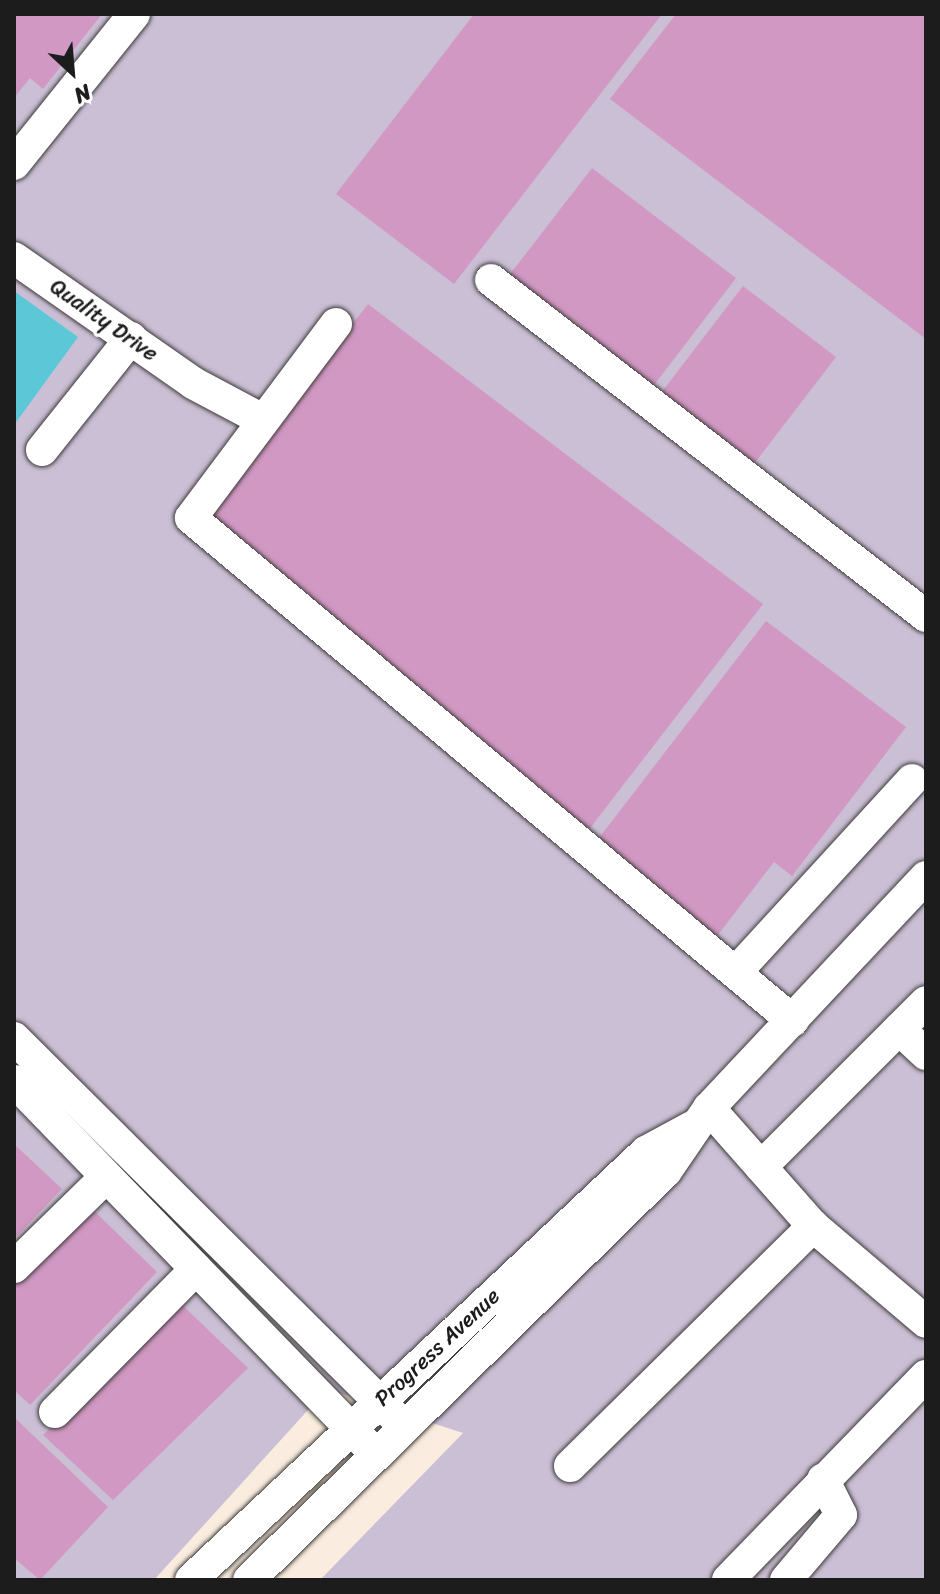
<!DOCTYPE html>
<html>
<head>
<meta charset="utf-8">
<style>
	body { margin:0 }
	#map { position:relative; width:940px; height:1594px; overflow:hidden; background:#faeddf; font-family:Sriracha,sans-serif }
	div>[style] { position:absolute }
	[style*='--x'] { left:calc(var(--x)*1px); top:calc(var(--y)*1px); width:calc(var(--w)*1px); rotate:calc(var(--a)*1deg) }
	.industrial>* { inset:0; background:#cbbfd5 }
	.water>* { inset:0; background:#5cc7d6 }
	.building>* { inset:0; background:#d198c3 }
	.roads { filter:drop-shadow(0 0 2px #3d3b39) drop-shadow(0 0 2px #3d3b39) }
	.minor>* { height:32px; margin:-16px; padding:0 16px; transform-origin:16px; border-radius:16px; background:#fff }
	span { translate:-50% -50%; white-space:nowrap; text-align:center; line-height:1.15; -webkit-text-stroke:7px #fff; paint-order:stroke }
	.street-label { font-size:22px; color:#1c1c1c }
	.frame { position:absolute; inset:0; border:16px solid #1c1c1c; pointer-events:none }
	.north { position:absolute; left:32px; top:32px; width:80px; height:80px; -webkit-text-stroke:6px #fff; paint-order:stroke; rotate:154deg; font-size:22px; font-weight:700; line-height:32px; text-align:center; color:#1c1c1c }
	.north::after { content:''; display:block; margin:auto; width:28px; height:36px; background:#1c1c1c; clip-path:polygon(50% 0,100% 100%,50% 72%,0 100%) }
</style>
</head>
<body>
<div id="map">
	<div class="industrial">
		<div style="clip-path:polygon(14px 14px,926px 14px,926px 1580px,320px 1580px,463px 1433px,327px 1389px,154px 1580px,14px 1580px)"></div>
	</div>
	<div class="water">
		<div style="clip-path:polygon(14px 291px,78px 337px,14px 425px)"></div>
	</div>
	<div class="building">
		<div style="clip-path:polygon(14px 14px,102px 14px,43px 89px,30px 78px,14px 98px)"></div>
		<div style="clip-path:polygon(474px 14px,662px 14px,454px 284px,336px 194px)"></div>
		<div style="clip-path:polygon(676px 14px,926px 14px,926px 339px,610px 99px)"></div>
		<div style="clip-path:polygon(592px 168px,736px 278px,648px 393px,504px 282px)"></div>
		<div style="clip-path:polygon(743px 286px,836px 357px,754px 464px,661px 393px)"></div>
		<div style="clip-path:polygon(368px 304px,763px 604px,587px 832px,193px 531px)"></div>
		<div style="clip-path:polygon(766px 621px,906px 727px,792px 876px,774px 862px,714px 940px,592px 847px)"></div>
		<div style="clip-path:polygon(14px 1144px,62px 1189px,14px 1239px)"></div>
		<div style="clip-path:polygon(89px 1206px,157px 1272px,30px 1405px,14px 1390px,14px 1282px)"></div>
		<div style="clip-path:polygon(177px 1300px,248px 1368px,113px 1500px,43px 1435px)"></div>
		<div style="clip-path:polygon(14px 1417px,108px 1507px,40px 1580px,14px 1558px)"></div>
	</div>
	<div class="roads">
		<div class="minor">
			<div style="--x:14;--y:164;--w:192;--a:-51.3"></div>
			<div style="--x:14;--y:258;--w:218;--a:34.9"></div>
			<div style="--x:193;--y:383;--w:77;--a:27.9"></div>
			<div style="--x:491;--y:280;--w:550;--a:37.68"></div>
			<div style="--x:336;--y:324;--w:242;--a:126.8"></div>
			<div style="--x:191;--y:518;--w:784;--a:39.88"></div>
			<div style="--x:42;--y:450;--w:143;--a:-51.5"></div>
			<div style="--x:737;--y:971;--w:259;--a:-47.5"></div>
			<div style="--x:899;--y:1029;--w:37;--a:43"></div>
			<div style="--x:14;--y:1038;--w:535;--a:44.85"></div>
			<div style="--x:14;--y:1081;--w:504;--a:45.88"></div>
			<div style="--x:709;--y:1108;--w:157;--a:48.6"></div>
			<div style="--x:813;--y:1226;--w:148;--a:40.3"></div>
			<div style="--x:761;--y:1167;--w:233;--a:-45"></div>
			<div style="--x:14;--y:1267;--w:129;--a:-44.4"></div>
			<div style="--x:55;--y:1412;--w:201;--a:-45.4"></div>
			<div style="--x:570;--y:1466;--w:342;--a:-44.6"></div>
			<div style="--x:191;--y:1580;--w:625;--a:-43.25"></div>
			<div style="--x:646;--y:1152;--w:52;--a:-28.5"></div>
			<div style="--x:249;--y:1580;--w:584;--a:-44.45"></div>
			<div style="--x:666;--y:1171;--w:76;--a:-55.7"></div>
			<div style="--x:709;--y:1108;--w:317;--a:-46.8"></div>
			<div style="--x:728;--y:1580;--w:284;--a:-45.9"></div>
			<div style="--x:786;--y:1580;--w:85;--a:-49.8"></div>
			<div style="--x:841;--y:1515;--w:40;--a:-116.6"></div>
		</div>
	</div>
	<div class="street-label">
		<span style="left:104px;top:320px;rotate:35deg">Quality Drive</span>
		<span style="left:437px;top:1347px;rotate:-43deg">Progress Avenue</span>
	</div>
	<div class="frame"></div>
	<div class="north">N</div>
</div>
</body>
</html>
